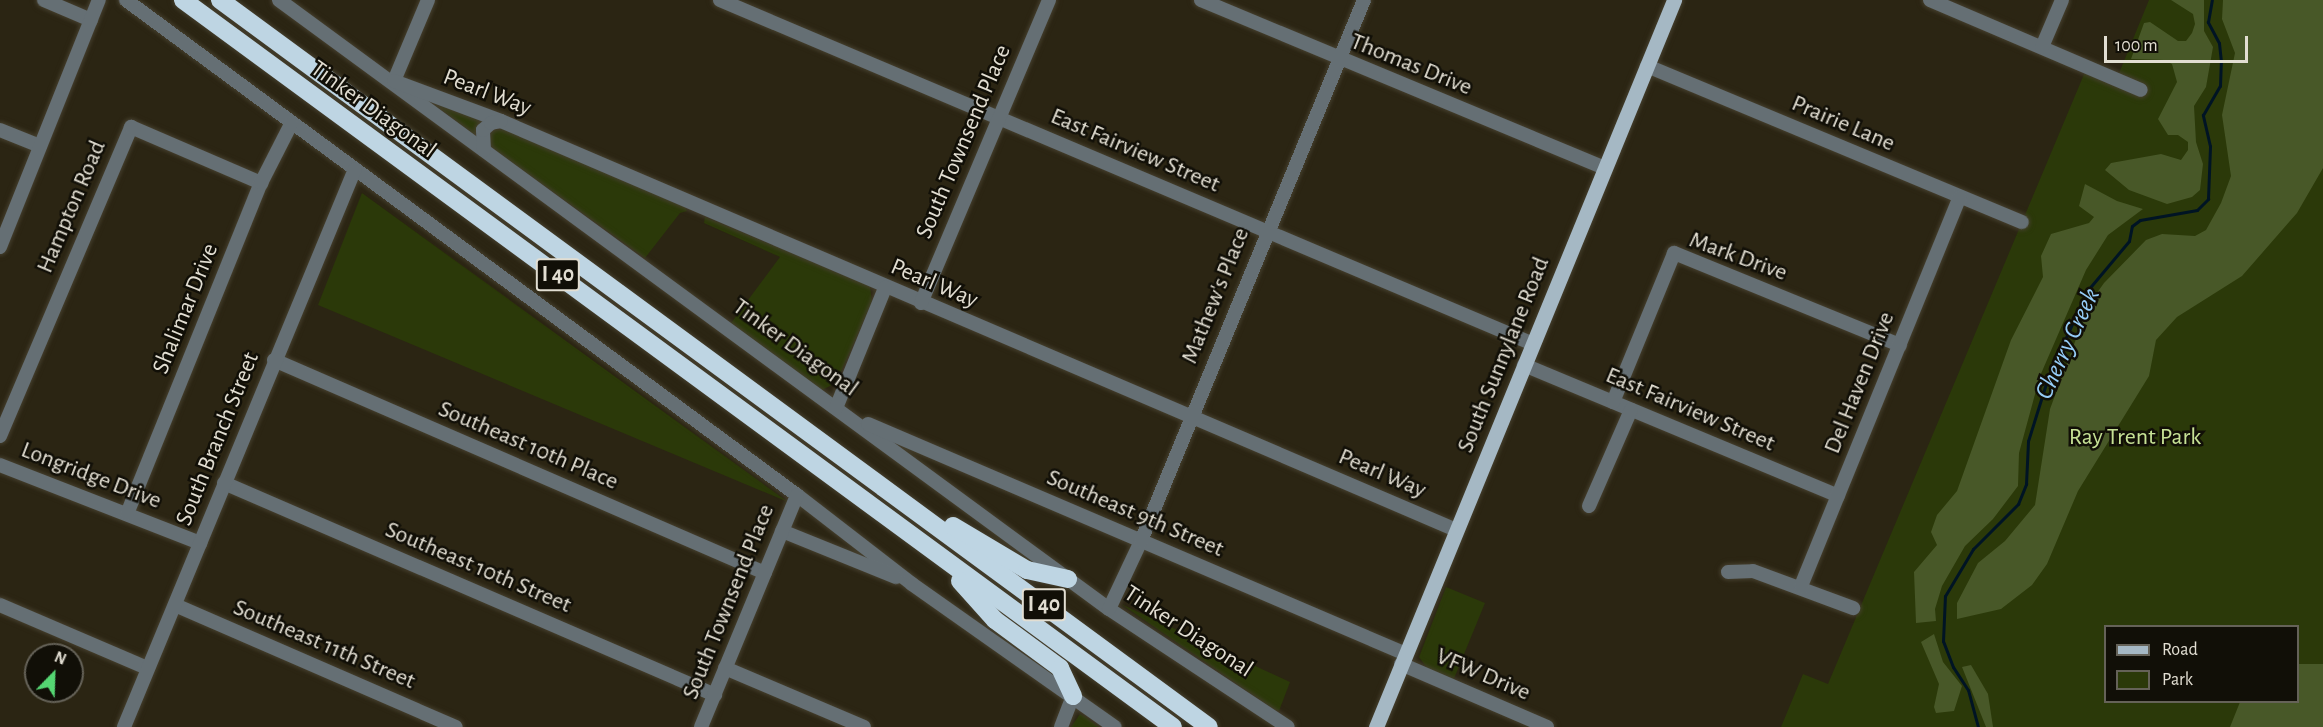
<!DOCTYPE html>
<html>
<head>
<meta charset="utf-8">
<style>
	body { margin:0 }
	#map { position:relative; width:2323px; height:727px; overflow:hidden; background:#2b2513; font-family:"Alegreya Sans",sans-serif }
	div>[style] { position:absolute }
	[style*='--x'] { left:calc(var(--x)*1px); top:calc(var(--y)*1px); width:calc(var(--w)*1px); rotate:calc(var(--a)*1deg) }
	.green>* { inset:0; background:#2b3909 }
	.forest>* { inset:0; background:#485828 }
	.stream>* { height:3px; margin:-1.5px; padding:0 1.5px; transform-origin:1.5px; border-radius:1.5px; background:#001424 }
	.roads { filter:drop-shadow(0 0 2px #453f2e) drop-shadow(0 0 2px #453f2e) }
	.minor>* { height:14px; margin:-7px; padding:0 7px; transform-origin:7px; border-radius:7px; background:#656f74 }
	.major>* { height:15px; margin:-7.5px; padding:0 7.5px; transform-origin:7.5px; border-radius:7.5px; background:#a5b8c4 }
	.highway>* { height:18px; margin:-9px; padding:0 9px; transform-origin:9px; border-radius:9px; background:#bed5e3 }
	span { translate:-50% -50%; white-space:nowrap; text-align:center; line-height:1.15; -webkit-text-stroke:5px #110f07; paint-order:stroke }
	.shield-label span { padding:2px 4px; background:#110f07; border:2px solid; border-radius:4px; -webkit-text-stroke-width:0 }
	.shield-label { font-size:22px; color:#e2ded2; font-weight:700 }
	.street-label { font-size:24px; color:#e2ded2 }
	.park-label { font-size:24px; color:#c6e195 }
	.water-label { font-size:26px; color:#96cdf8; font-style:italic }
	.legend { position:absolute; left:2104px; top:625px; width:195px; height:78px; box-sizing:border-box; background:#110f07; border:2px solid #656258; margin:0; padding:8px 10px; list-style:none; font-size:18px; color:#e2ded2 }
	.legend li { display:flex; align-items:center; gap:12px; height:30px }
	.legend b { width:30px; border:2px solid #656258 }
	.north { position:absolute; left:24px; top:643px; width:60px; height:60px; box-sizing:border-box; background:#110f07; border:2px solid #656258; border-radius:50%; rotate:23deg; font-size:16px; font-weight:700; line-height:24px; text-align:center; color:#e2ded2 }
	.north::after { content:''; display:block; margin:auto; width:21px; height:27px; background:#55d672; clip-path:polygon(50% 0,100% 100%,50% 72%,0 100%) }
	.scale { position:absolute; left:2104px; top:36px; width:144px; height:27px; box-sizing:border-box; border:3px solid #e2ded2; border-top:0; padding-left:8px; font-size:18px; line-height:21px; white-space:nowrap; color:#e2ded2; -webkit-text-stroke:4px #110f07; paint-order:stroke }
</style>
</head>
<body>
<div id="map">
	<div class="green">
		<div style="clip-path:polygon(evenodd,2149px 0,2323px 0,2323px 727px,1781px 727px,1803px 674px,1828px 684px,2085px 72px,2115px 83px,2149px 0,2106px 626px,2298px 626px,2298px 702px,2106px 702px,2106px 626px)"></div>
		<div style="clip-path:polygon(422px 95px,482px 121px,475px 135px)"></div>
		<div style="clip-path:polygon(504px 129px,685px 207px,687px 211px,680px 213px,645px 258px,488px 145px,492px 130px)"></div>
		<div style="clip-path:polygon(362px 193px,788px 502px,318px 305px)"></div>
		<div style="clip-path:polygon(705px 217px,870px 286px,872px 302px,836px 383px,822px 390px,731px 323px,780px 257px,704px 223px)"></div>
		<div style="clip-path:polygon(1446px 587px,1485px 603px,1453px 681px,1429px 671px,1419px 657px)"></div>
		<div style="clip-path:polygon(1121px 604px,1290px 682px,1279px 711px,1275px 710px)"></div>
		<div style="clip-path:polygon(1080px 714px,1084px 716px,1099px 727px,1071px 727px)"></div>
	</div>
	<div class="forest">
		<div style="clip-path:polygon(2171px 0,2204px 0,2204px 31px,2213px 47px,2206px 87px,2194px 106px,2196px 142px,2203px 164px,2200px 190px,2192px 197px,2167px 204px,2129px 190px,2105px 170px,2111px 163px,2161px 154px,2181px 160px,2188px 150px,2188px 142px,2178px 135px,2168px 135px,2158px 119px,2177px 82px,2172px 64px,2164px 60px,2131px 59px,2144px 23px,2150px 22px,2178px 41px,2186px 41px,2192px 33px,2195px 24px,2193px 14px)"></div>
		<div style="clip-path:polygon(2223px 0,2323px 0,2323px 168px,2297px 213px,2242px 276px,2177px 317px,2156px 340px,2149px 376px,2078px 491px,2047px 564px,2032px 585px,2001px 609px,1957px 619px,1957px 603px,1978px 563px,2005px 541px,2035px 505px,2050px 409px,2089px 304px,2104px 283px,2146px 240px,2162px 234px,2195px 236px,2206px 230px,2221px 203px,2231px 176px,2222px 115px,2235px 53px,2222px 19px)"></div>
		<div style="clip-path:polygon(2085px 184px,2117px 201px,2143px 209px,2108px 235px,2086px 270px,2040px 376px,2019px 453px,2018px 486px,1993px 519px,1965px 546px,1942px 586px,1935px 609px,1936px 621px,1916px 623px,1914px 572px,1937px 545px,1931px 532px,1937px 515px,1957px 491px,2011px 340px,2043px 277px,2041px 256px,2051px 234px,2089px 223px,2094px 217px,2079px 206px)"></div>
		<div style="clip-path:polygon(1934px 634px,1943px 662px,1962px 686px,1954px 711px,1936px 713px,1934px 707px,1939px 684px,1921px 642px)"></div>
		<div style="clip-path:polygon(2298px 664px,2323px 664px,2323px 727px,2230px 727px,2240px 702px,2298px 702px)"></div>
		<div style="clip-path:polygon(1971px 665px,1988px 694px,1993px 727px,1986px 727px,1962px 667px)"></div>
	</div>
	<div class="stream">
		<div style="--x:1978;--y:727;--w:38;--a:-105"></div>
		<div style="--x:1968;--y:690;--w:27;--a:-123"></div>
		<div style="--x:1953;--y:667;--w:28;--a:-111"></div>
		<div style="--x:1943;--y:641;--w:45;--a:-87.5"></div>
		<div style="--x:1945;--y:596;--w:55;--a:-59.2"></div>
		<div style="--x:1973;--y:549;--w:64;--a:-45"></div>
		<div style="--x:2018;--y:504;--w:22;--a:-68"></div>
		<div style="--x:2026;--y:484;--w:43;--a:-87.3"></div>
		<div style="--x:2028;--y:441;--w:67;--a:-72.6"></div>
		<div style="--x:2048;--y:377;--w:94;--a:-65.6"></div>
		<div style="--x:2087;--y:291;--w:65;--a:-50"></div>
		<div style="--x:2129;--y:241;--w:15;--a:-79"></div>
		<div style="--x:2132;--y:226;--w:10;--a:-37"></div>
		<div style="--x:2140;--y:220;--w:58;--a:-10"></div>
		<div style="--x:2197;--y:210;--w:16;--a:-45"></div>
		<div style="--x:2208;--y:199;--w:53;--a:-87.8"></div>
		<div style="--x:2210;--y:146;--w:32;--a:-103"></div>
		<div style="--x:2203;--y:115;--w:34;--a:-60"></div>
		<div style="--x:2220;--y:86;--w:24;--a:-88"></div>
		<div style="--x:2221;--y:62;--w:19;--a:-96"></div>
		<div style="--x:2219;--y:43;--w:24;--a:-118"></div>
		<div style="--x:2208;--y:22;--w:22;--a:-80"></div>
	</div>
	<div class="roads">
		<div class="minor">
			<div style="--x:44;--y:0;--w:51;--a:23.1"></div>
			<div style="--x:126;--y:0;--w:834;--a:36.42"></div>
			<div style="--x:797;--y:495;--w:145;--a:37.7"></div>
			<div style="--x:912;--y:584;--w:248;--a:35.2"></div>
			<div style="--x:279;--y:0;--w:1029;--a:36.27"></div>
			<div style="--x:1109;--y:609;--w:214;--a:33.4"></div>
			<div style="--x:428;--y:0;--w:88;--a:112.8"></div>
			<div style="--x:394;--y:81;--w:114;--a:20.5"></div>
			<div style="--x:501;--y:121;--w:1039;--a:23.18"></div>
			<div style="--x:720;--y:0;--w:883;--a:22.93"></div>
			<div style="--x:1201;--y:0;--w:438;--a:22.6"></div>
			<div style="--x:1930;--y:0;--w:229;--a:23.1"></div>
			<div style="--x:2042;--y:47;--w:51;--a:-66.9"></div>
			<div style="--x:1647;--y:66;--w:406;--a:22.6"></div>
			<div style="--x:0;--y:130;--w:43;--a:21.8"></div>
			<div style="--x:484;--y:150;--w:20;--a:-93"></div>
			<div style="--x:483;--y:130;--w:11;--a:-41"></div>
			<div style="--x:491;--y:123;--w:10;--a:-11"></div>
			<div style="--x:0;--y:247;--w:266;--a:-68.2"></div>
			<div style="--x:921;--y:303;--w:329;--a:-67.1"></div>
			<div style="--x:274;--y:360;--w:535;--a:23.45"></div>
			<div style="--x:1524;--y:365;--w:340;--a:22.6"></div>
			<div style="--x:1613;--y:402;--w:161;--a:-67.7"></div>
			<div style="--x:1674;--y:253;--w:244;--a:22.2"></div>
			<div style="--x:836;--y:408;--w:130;--a:-67.8"></div>
			<div style="--x:868;--y:424;--w:585;--a:23.15"></div>
			<div style="--x:0;--y:436;--w:336;--a:-67"></div>
			<div style="--x:131;--y:127;--w:142;--a:23.3"></div>
			<div style="--x:0;--y:465;--w:215;--a:21.3"></div>
			<div style="--x:224;--y:483;--w:535;--a:23.35"></div>
			<div style="--x:1589;--y:506;--w:105;--a:-66.4"></div>
			<div style="--x:127;--y:514;--w:357;--a:-68"></div>
			<div style="--x:261;--y:183;--w:66;--a:-63"></div>
			<div style="--x:782;--y:531;--w:123;--a:22"></div>
			<div style="--x:1728;--y:572;--w:25;--a:-2"></div>
			<div style="--x:1753;--y:571;--w:107;--a:20.3"></div>
			<div style="--x:1801;--y:586;--w:420;--a:-67.8"></div>
			<div style="--x:0;--y:605;--w:160;--a:23.2"></div>
			<div style="--x:175;--y:605;--w:306;--a:23.5"></div>
			<div style="--x:1109;--y:609;--w:75;--a:-64.8"></div>
			<div style="--x:1141;--y:541;--w:585;--a:-67.6"></div>
			<div style="--x:1401;--y:664;--w:159;--a:23.3"></div>
			<div style="--x:725;--y:668;--w:151;--a:23"></div>
			<div style="--x:124;--y:727;--w:604;--a:-67.51"></div>
			<div style="--x:701;--y:727;--w:251;--a:-67.5"></div>
			<div style="--x:1061;--y:727;--w:33;--a:-69"></div>
		</div>
		<div class="major">
			<div style="--x:1376;--y:727;--w:786;--a:-67.71"></div>
		</div>
		<div class="highway">
			<div style="--x:183;--y:0;--w:1228;--a:36.29"></div>
			<div style="--x:220;--y:0;--w:1227;--a:36.32"></div>
			<div style="--x:953;--y:526;--w:86;--a:30.7"></div>
			<div style="--x:1027;--y:570;--w:42;--a:12.4"></div>
			<div style="--x:960;--y:581;--w:52;--a:48.1"></div>
			<div style="--x:995;--y:620;--w:81;--a:36.4"></div>
			<div style="--x:1060;--y:668;--w:31;--a:65"></div>
		</div>
	</div>
	<div class="shield-label">
		<span style="left:558px;top:275px">I 40</span>
		<span style="left:1044px;top:605px">I 40</span>
	</div>
	<div class="street-label">
		<span style="left:1411px;top:65px;rotate:22deg">Thomas Drive</span>
		<span style="left:487px;top:93px;rotate:21deg">Pearl Way</span>
		<span style="left:373px;top:110px;rotate:36deg">Tinker Diagonal</span>
		<span style="left:1843px;top:124px;rotate:23deg">Prairie Lane</span>
		<span style="left:964px;top:142px;rotate:-67deg">South Townsend Place</span>
		<span style="left:1135px;top:151px;rotate:23deg">East Fairview Street</span>
		<span style="left:72px;top:207px;rotate:-67deg">Hampton Road</span>
		<span style="left:1738px;top:257px;rotate:20deg">Mark Drive</span>
		<span style="left:934px;top:284px;rotate:23deg">Pearl Way</span>
		<span style="left:1216px;top:296px;rotate:-68deg">Mathew's Place</span>
		<span style="left:186px;top:309px;rotate:-68deg">Shalimar Drive</span>
		<span style="left:795px;top:348px;rotate:36deg">Tinker Diagonal</span>
		<span style="left:1504px;top:355px;rotate:-68deg">South Sunnylane Road</span>
		<span style="left:1860px;top:383px;rotate:-68deg">Del Haven Drive</span>
		<span style="left:1690px;top:410px;rotate:23deg">East Fairview Street</span>
		<span style="left:218px;top:439px;rotate:-68deg">South Branch Street</span>
		<span style="left:528px;top:446px;rotate:23deg">Southeast 10th Place</span>
		<span style="left:1382px;top:474px;rotate:23deg">Pearl Way</span>
		<span style="left:91px;top:476px;rotate:21deg">Longridge Drive</span>
		<span style="left:1135px;top:514px;rotate:23deg">Southeast 9th Street</span>
		<span style="left:478px;top:568px;rotate:23deg">Southeast 10th Street</span>
		<span style="left:729px;top:602px;rotate:-68deg">South Townsend Place</span>
		<span style="left:1188px;top:632px;rotate:33deg">Tinker Diagonal</span>
		<span style="left:324px;top:645px;rotate:23deg">Southeast 11th Street</span>
		<span style="left:1483px;top:675px;rotate:23deg">VFW Drive</span>
	</div>
	<div class="park-label">
		<span style="left:2135px;top:438px">Ray Trent Park</span>
	</div>
	<div class="water-label">
		<span style="left:2068px;top:344px;rotate:-65deg">Cherry Creek</span>
	</div>
	<ul class="legend">
	<li><b style="height:8px;background:#a5b8c4"></b>Road</li>
	<li><b style="height:16px;background:#2b3909"></b>Park</li>
	</ul>
	<div class="north">N</div>
	<div class="scale">100 m</div>
</div>
</body>
</html>
